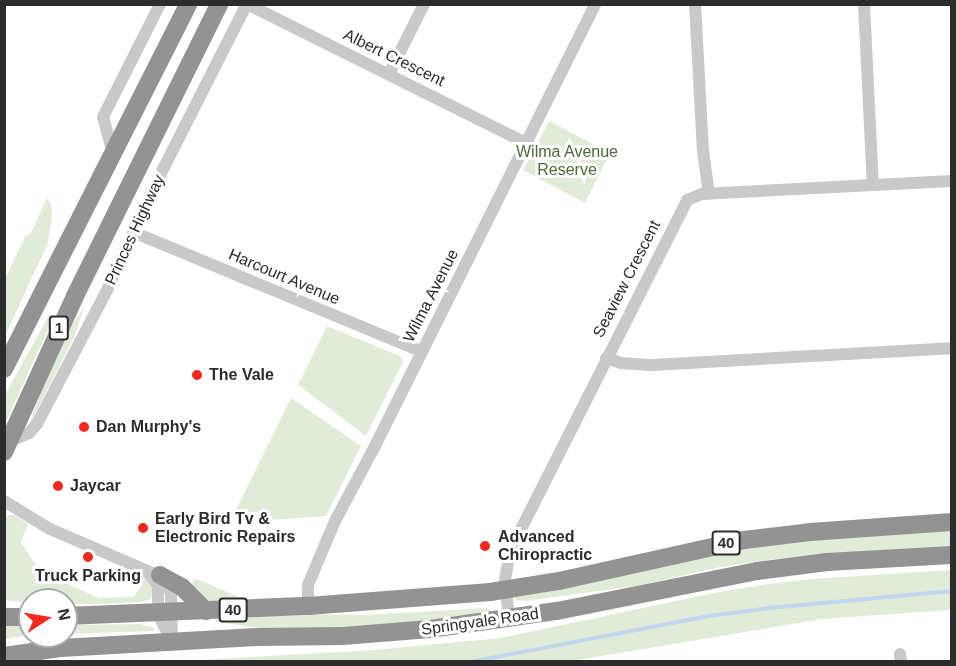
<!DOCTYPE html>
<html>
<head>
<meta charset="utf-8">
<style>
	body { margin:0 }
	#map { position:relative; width:956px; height:666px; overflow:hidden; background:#fff; font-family:Arial,sans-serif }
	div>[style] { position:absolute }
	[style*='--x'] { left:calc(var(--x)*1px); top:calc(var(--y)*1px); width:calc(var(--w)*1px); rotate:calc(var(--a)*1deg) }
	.green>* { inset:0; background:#e0ecd8 }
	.stream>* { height:4px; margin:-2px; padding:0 2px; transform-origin:2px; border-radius:2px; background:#c1d7ee }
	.minor>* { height:12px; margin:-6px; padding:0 6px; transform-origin:6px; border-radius:6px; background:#c9c9c9 }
	.highway>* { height:18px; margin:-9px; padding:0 9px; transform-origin:9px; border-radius:9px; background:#939393 }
	.dots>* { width:16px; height:16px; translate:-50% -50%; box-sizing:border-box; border:3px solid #fff; border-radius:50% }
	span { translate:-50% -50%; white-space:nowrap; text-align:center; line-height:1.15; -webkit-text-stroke:6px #fff; paint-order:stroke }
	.shield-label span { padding:2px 4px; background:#fff; border:2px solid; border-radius:4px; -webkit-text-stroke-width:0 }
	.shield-label { font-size:15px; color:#2c2c2c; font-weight:700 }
	.street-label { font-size:16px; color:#2c2c2c }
	.park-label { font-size:16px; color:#486c36 }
	.poi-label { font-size:16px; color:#2c2c2c; font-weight:700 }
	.left { translate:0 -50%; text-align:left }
	.frame { position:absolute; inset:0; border:6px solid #2c2c2c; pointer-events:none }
	.north { position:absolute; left:18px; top:588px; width:60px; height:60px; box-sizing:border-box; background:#fff; border:2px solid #ababab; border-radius:50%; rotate:78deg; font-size:16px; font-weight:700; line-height:24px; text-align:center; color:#2c2c2c }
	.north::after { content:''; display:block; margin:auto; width:21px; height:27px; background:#f6281b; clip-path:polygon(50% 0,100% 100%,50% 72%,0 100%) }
</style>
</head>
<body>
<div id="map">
	<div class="green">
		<div style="clip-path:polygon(549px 121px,610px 153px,585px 203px,523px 170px)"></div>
		<div style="clip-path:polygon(47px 198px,51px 204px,52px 216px,48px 243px,5px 336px,5px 279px,25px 237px,31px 233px)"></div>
		<div style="clip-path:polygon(84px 308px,74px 337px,28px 428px,42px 388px,71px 326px)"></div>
		<div style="clip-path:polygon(49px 315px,54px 316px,5px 424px,5px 395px)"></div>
		<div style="clip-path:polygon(327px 326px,400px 356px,403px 362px,366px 436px,298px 385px)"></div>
		<div style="clip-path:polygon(291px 398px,361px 446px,326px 516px,269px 520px,236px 510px)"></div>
		<div style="clip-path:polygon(8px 515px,15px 515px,28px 524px,21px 542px,40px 572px,99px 598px,133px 597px,143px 584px,137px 581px,140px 574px,149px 579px,153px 588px,152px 596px,149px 600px,141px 602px,98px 604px,66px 604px,66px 600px,30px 600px,30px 603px,5px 600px,4px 519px)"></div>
		<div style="clip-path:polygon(951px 530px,951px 547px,775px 559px,721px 567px,636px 586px,524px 601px,516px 600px,515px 597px,668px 563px,795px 539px)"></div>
		<div style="clip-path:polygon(951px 570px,951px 610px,822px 619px,572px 661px,181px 661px,374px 650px,501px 638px,719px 592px,768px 584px,811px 579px)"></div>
		<div style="clip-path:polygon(194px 578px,232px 594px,245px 601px,208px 602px,192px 586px)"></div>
		<div style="clip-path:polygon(487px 608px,491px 611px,472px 616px,346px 628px,260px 628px,216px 622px,216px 619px,296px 614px,365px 615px)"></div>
		<div style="clip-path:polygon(140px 624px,154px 628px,154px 631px,66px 634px,66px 625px)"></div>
		<div style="clip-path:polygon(5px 626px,30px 626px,30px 635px,5px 639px)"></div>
	</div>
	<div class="stream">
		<div style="--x:470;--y:662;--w:243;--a:-10.9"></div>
		<div style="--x:709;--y:616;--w:61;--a:-7.6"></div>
		<div style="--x:769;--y:608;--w:184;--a:-5.3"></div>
	</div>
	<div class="minor">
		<div style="--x:247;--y:4;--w:312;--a:26.5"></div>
		<div style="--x:695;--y:4;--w:147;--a:86.9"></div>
		<div style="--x:703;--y:151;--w:43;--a:82.1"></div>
		<div style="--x:864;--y:4;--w:181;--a:87.2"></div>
		<div style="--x:389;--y:74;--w:78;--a:-63.4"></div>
		<div style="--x:113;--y:154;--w:38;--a:-105"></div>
		<div style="--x:103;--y:117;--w:127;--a:-63.2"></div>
		<div style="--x:133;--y:232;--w:313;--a:22.5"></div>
		<div style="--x:606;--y:358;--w:16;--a:18"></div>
		<div style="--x:621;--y:363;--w:31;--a:4"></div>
		<div style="--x:652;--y:365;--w:300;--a:-3.2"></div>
		<div style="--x:8;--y:442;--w:23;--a:-23"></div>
		<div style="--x:29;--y:433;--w:12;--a:-48"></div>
		<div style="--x:37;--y:424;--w:153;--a:-62.4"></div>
		<div style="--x:108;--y:288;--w:115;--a:-65.4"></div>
		<div style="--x:156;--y:183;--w:201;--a:-63.1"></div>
		<div style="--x:4;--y:501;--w:54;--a:31.3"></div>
		<div style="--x:50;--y:529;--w:124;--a:23.3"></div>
		<div style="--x:164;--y:578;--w:17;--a:65"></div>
		<div style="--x:171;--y:593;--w:49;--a:88.8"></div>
		<div style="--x:148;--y:572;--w:17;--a:54"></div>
		<div style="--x:158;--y:586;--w:28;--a:90"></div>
		<div style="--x:158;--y:614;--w:27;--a:63"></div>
		<div style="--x:308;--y:606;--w:21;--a:-90"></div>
		<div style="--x:308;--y:585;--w:69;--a:-67.1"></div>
		<div style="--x:335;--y:521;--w:83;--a:-61.9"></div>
		<div style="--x:374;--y:448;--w:496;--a:-63.5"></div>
		<div style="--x:509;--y:619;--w:39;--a:-96"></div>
		<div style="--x:505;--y:580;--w:29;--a:-80"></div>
		<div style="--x:510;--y:551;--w:393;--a:-63.2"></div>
		<div style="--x:687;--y:200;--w:16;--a:-22"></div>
		<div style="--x:702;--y:194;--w:250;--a:-3"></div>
		<div style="--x:900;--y:654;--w:8;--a:83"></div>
	</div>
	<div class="highway">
		<div style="--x:4;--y:369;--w:409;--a:-63.2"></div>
		<div style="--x:4;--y:452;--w:171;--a:-65.5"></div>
		<div style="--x:75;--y:296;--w:326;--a:-63.7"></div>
		<div style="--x:160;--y:575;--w:25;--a:29"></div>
		<div style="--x:182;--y:587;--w:34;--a:45"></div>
		<div style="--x:66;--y:616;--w:242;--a:-2.4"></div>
		<div style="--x:308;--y:606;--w:183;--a:-4.4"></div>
		<div style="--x:490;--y:592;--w:70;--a:-9.1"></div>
		<div style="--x:559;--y:581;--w:189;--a:-12.5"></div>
		<div style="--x:744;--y:540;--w:66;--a:-6.9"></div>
		<div style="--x:810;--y:532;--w:142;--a:-4"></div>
		<div style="--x:4;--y:617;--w:26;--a:0"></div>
		<div style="--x:4;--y:656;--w:58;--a:-8"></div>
		<div style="--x:61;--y:648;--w:198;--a:-3.2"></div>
		<div style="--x:259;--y:637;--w:84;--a:-0.7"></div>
		<div style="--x:343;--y:636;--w:87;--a:-4.6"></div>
		<div style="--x:430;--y:629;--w:128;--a:-8.1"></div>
		<div style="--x:557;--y:611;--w:204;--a:-11.3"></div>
		<div style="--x:757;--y:571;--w:71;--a:-7.3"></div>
		<div style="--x:827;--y:562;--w:125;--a:-3.2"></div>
	</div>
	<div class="dots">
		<div style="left:197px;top:375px;background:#f6281b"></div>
		<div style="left:84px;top:427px;background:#f6281b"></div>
		<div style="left:58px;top:486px;background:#f6281b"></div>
		<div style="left:143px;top:528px;background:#f6281b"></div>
		<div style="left:485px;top:546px;background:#f6281b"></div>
		<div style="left:88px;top:557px;background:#f6281b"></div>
	</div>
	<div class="shield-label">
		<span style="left:59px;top:328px">1</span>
		<span style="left:726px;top:543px">40</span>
		<span style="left:233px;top:610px">40</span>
	</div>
	<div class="street-label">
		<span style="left:394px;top:58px;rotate:26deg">Albert Crescent</span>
		<span style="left:135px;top:230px;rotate:-65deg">Princes Highway</span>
		<span style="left:284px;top:277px;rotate:23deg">Harcourt Avenue</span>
		<span style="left:627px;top:279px;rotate:-63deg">Seaview Crescent</span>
		<span style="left:431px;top:296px;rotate:-63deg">Wilma Avenue</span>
		<span style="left:480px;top:622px;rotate:-8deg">Springvale Road</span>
	</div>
	<div class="park-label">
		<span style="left:567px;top:161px">Wilma Avenue<br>Reserve</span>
	</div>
	<div class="poi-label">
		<span class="left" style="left:209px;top:375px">The Vale</span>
		<span class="left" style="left:96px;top:427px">Dan Murphy's</span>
		<span class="left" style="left:70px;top:486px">Jaycar</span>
		<span class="left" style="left:155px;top:528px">Early Bird Tv &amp;<br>Electronic Repairs</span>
		<span class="left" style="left:498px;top:546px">Advanced<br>Chiropractic</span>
		<span style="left:88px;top:576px">Truck Parking</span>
	</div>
	<div class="frame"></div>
	<div class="north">N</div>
</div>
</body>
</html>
